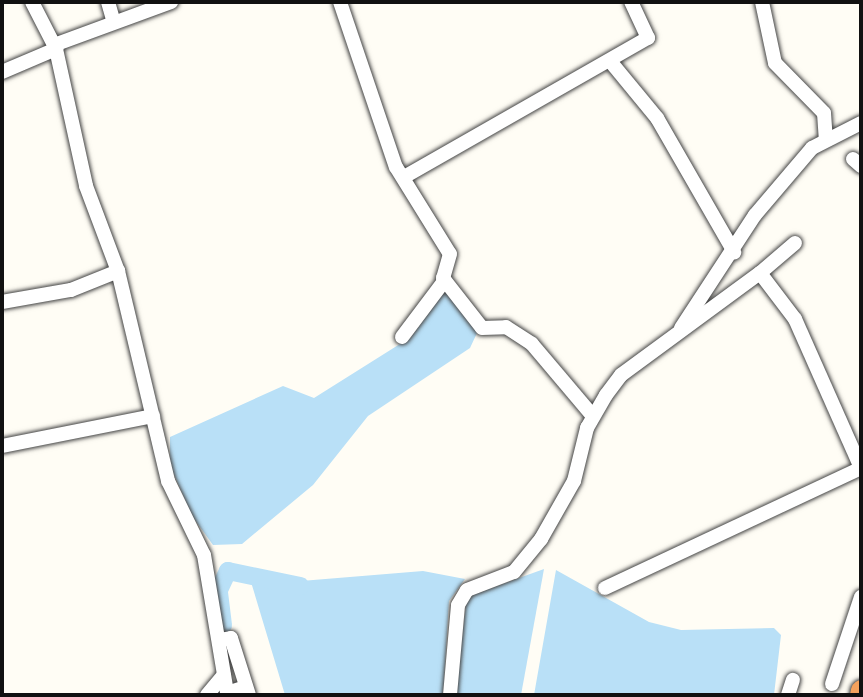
<!DOCTYPE html>
<html>
<head>
<meta charset="utf-8">
<style>
	body { margin:0 }
	#map { position:relative; width:863px; height:697px; overflow:hidden; background:#fffdf5; font-family:Spectral,serif }
	div>[style] { position:absolute }
	[style*='--x'] { left:calc(var(--x)*1px); top:calc(var(--y)*1px); width:calc(var(--w)*1px); rotate:calc(var(--a)*1deg) }
	.water>* { inset:0; background:#b9e0f7 }
	.river>* { height:18px; margin:-9px; padding:0 9px; transform-origin:9px; border-radius:9px; background:#b9e0f7 }
	.roads { filter:drop-shadow(0 0 2px #444) drop-shadow(0 0 2px #444) }
	.minor>* { height:14px; margin:-7px; padding:0 7px; transform-origin:7px; border-radius:7px; background:#fff }
	.highway>* { height:21px; margin:-10.5px; padding:0 10.5px; transform-origin:10.5px; border-radius:10.5px; background:#f5a25d }
	span { translate:-50% -50%; white-space:nowrap; text-align:center; line-height:1.15; -webkit-text-stroke:7px #fff; paint-order:stroke }
	.frame { position:absolute; inset:0; border:4px solid #111; pointer-events:none }
</style>
</head>
<body>
<div id="map">
	<div class="water">
		<div style="clip-path:polygon(446px 289px,477px 333px,470px 348px,368px 416px,313px 485px,242px 544px,213px 545px,192px 516px,170px 465px,170px 437px,283px 386px,314px 398px,411px 337px)"></div>
		<div style="clip-path:polygon(544px 569px,521px 695px,455px 695px,467px 597px)"></div>
		<div style="clip-path:polygon(556px 570px,649px 622px,681px 630px,774px 628px,781px 635px,774px 695px,534px 695px)"></div>
		<div style="clip-path:polygon(423px 571px,465px 579px,449px 601px,443px 695px,285px 695px,251px 582px,297px 590px,301px 581px)"></div>
	</div>
	<div class="river">
		<div style="--x:223;--y:625;--w:35;--a:-97"></div>
		<div style="--x:219;--y:590;--w:21;--a:-65"></div>
		<div style="--x:228;--y:571;--w:74;--a:11.8"></div>
		<div style="--x:217;--y:695;--w:3;--a:-45"></div>
	</div>
	<div class="roads">
		<div class="minor">
			<div style="--x:32;--y:2;--w:53;--a:62.9"></div>
			<div style="--x:56;--y:49;--w:140;--a:77.6"></div>
			<div style="--x:86;--y:186;--w:91;--a:69.4"></div>
			<div style="--x:118;--y:271;--w:216;--a:76.6"></div>
			<div style="--x:168;--y:481;--w:82;--a:64.1"></div>
			<div style="--x:204;--y:555;--w:140;--a:80.5"></div>
			<div style="--x:227;--y:693;--w:20;--a:-18"></div>
			<div style="--x:108;--y:2;--w:18;--a:74"></div>
			<div style="--x:340;--y:2;--w:174;--a:71.3"></div>
			<div style="--x:396;--y:167;--w:102;--a:58.2"></div>
			<div style="--x:450;--y:254;--w:25;--a:106"></div>
			<div style="--x:443;--y:278;--w:63;--a:52"></div>
			<div style="--x:482;--y:328;--w:24;--a:-2"></div>
			<div style="--x:506;--y:327;--w:31;--a:33"></div>
			<div style="--x:532;--y:344;--w:93;--a:49.8"></div>
			<div style="--x:762;--y:2;--w:62;--a:78"></div>
			<div style="--x:775;--y:63;--w:70;--a:45.6"></div>
			<div style="--x:824;--y:113;--w:26;--a:86"></div>
			<div style="--x:54;--y:45;--w:125;--a:-20.2"></div>
			<div style="--x:610;--y:61;--w:74;--a:50.5"></div>
			<div style="--x:657;--y:118;--w:155;--a:60.1"></div>
			<div style="--x:2;--y:72;--w:59;--a:-23.1"></div>
			<div style="--x:853;--y:159;--w:11;--a:41"></div>
			<div style="--x:404;--y:177;--w:281;--a:-29.7"></div>
			<div style="--x:648;--y:38;--w:40;--a:-115"></div>
			<div style="--x:760;--y:273;--w:46;--a:-40.6"></div>
			<div style="--x:2;--y:302;--w:70;--a:-9.9"></div>
			<div style="--x:71;--y:290;--w:51;--a:-22"></div>
			<div style="--x:681;--y:328;--w:135;--a:-56.8"></div>
			<div style="--x:755;--y:215;--w:88;--a:-49.6"></div>
			<div style="--x:812;--y:148;--w:55;--a:-27"></div>
			<div style="--x:402;--y:337;--w:71;--a:-53"></div>
			<div style="--x:2;--y:446;--w:154;--a:-11.2"></div>
			<div style="--x:605;--y:588;--w:283;--a:-25.1"></div>
			<div style="--x:220;--y:640;--w:11;--a:-10"></div>
			<div style="--x:231;--y:638;--w:60;--a:72.5"></div>
			<div style="--x:832;--y:684;--w:92;--a:-71.6"></div>
			<div style="--x:207;--y:695;--w:26;--a:-50"></div>
			<div style="--x:450;--y:695;--w:90;--a:-84.9"></div>
			<div style="--x:458;--y:605;--w:17;--a:-59"></div>
			<div style="--x:467;--y:590;--w:50;--a:-21"></div>
			<div style="--x:514;--y:572;--w:43;--a:-50.7"></div>
			<div style="--x:541;--y:539;--w:67;--a:-60.4"></div>
			<div style="--x:574;--y:481;--w:55;--a:-76.2"></div>
			<div style="--x:587;--y:428;--w:38;--a:-60"></div>
			<div style="--x:606;--y:395;--w:25;--a:-53"></div>
			<div style="--x:621;--y:375;--w:172;--a:-36.3"></div>
			<div style="--x:760;--y:273;--w:58;--a:52.7"></div>
			<div style="--x:795;--y:319;--w:163;--a:66.1"></div>
			<div style="--x:788;--y:695;--w:16;--a:-72"></div>
		</div>
		<div class="highway">
			<div style="--x:860;--y:695;--w:5;--a:-79"></div>
		</div>
	</div>
	<div class="frame"></div>
</div>
</body>
</html>
